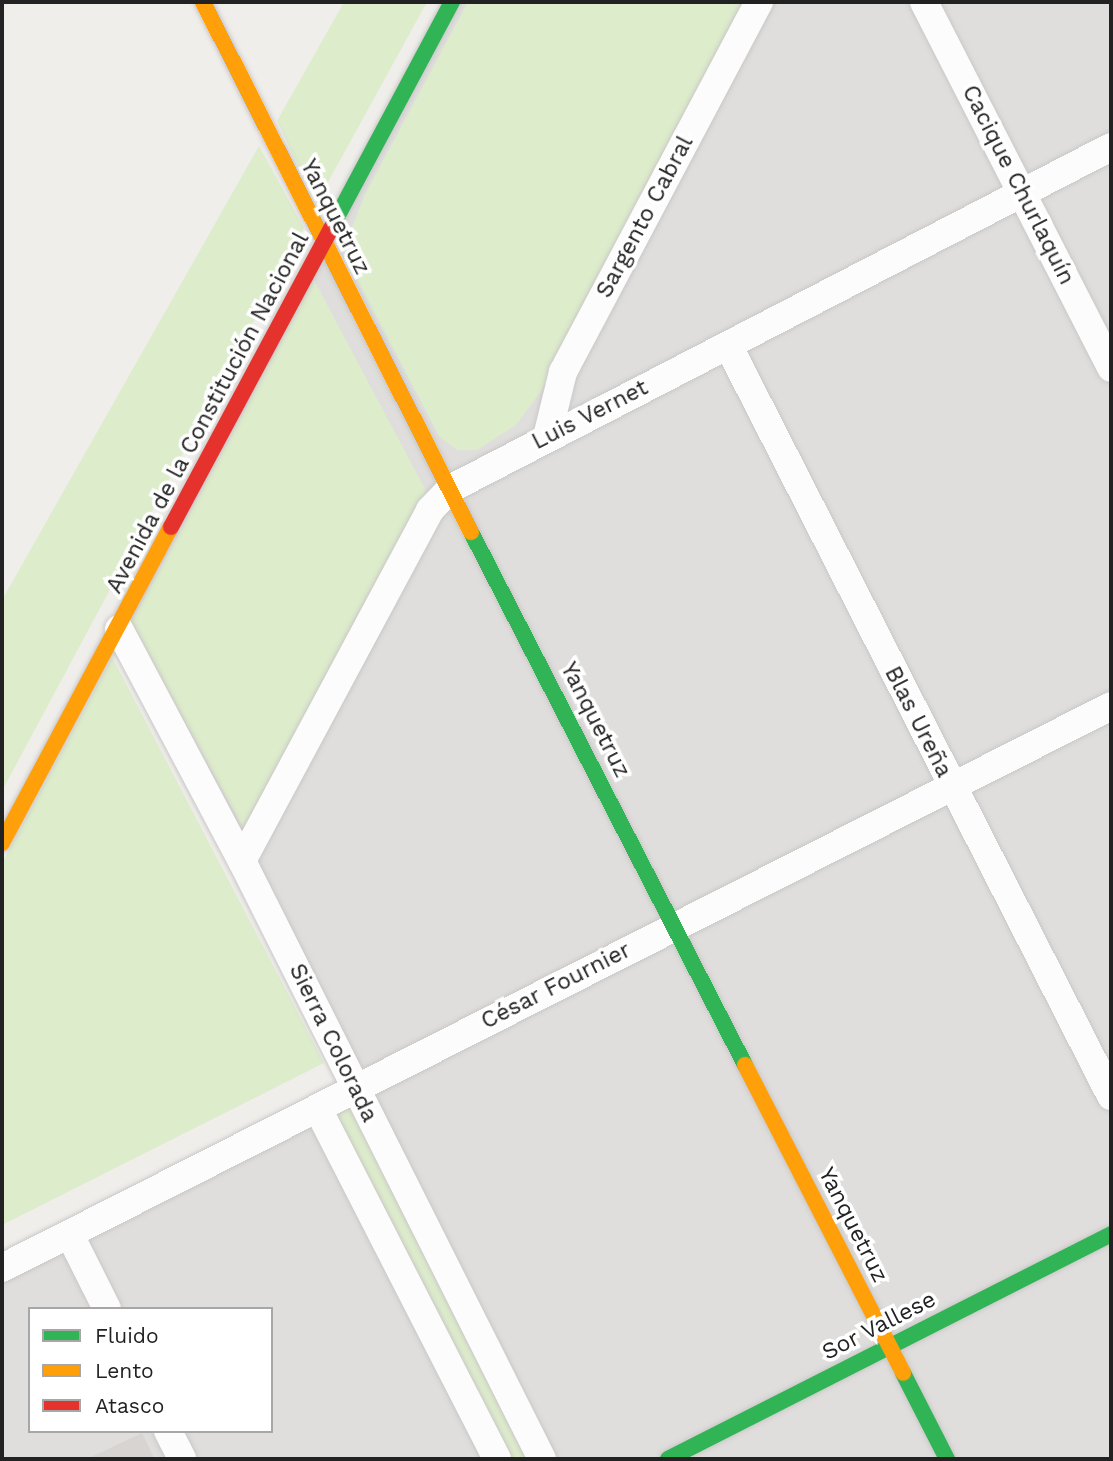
<!DOCTYPE html>
<html>
<head>
<meta charset="utf-8">
<style>
	body { margin:0 }
	#map { position:relative; width:1113px; height:1461px; overflow:hidden; background:#f0eeeb; font-family:"Work Sans",sans-serif }
	div>[style] { position:absolute }
	[style*='--x'] { left:calc(var(--x)*1px); top:calc(var(--y)*1px); width:calc(var(--w)*1px); rotate:calc(var(--a)*1deg) }
	.residential>* { inset:0; background:#dfdedc }
	.grass>* { inset:0; background:#ddeccb }
	.building>* { inset:0; background:#d7d4d2 }
	.roads { filter:drop-shadow(0 0 2px #c9c8c7) drop-shadow(0 0 2px #c9c8c7) }
	.street>* { height:28px; margin:-14px; padding:0 14px; transform-origin:14px; border-radius:14px; background:#fdfcfc }
	.fast>* { height:16px; margin:-8px; padding:0 8px; transform-origin:8px; border-radius:8px; background:#30b455 }
	.slow>* { height:16px; margin:-8px; padding:0 8px; transform-origin:8px; border-radius:8px; background:#ff9f0a }
	.jam>* { height:16px; margin:-8px; padding:0 8px; transform-origin:8px; border-radius:8px; background:#e5322d }
	span { translate:-50% -50%; white-space:nowrap; text-align:center; line-height:1.15; -webkit-text-stroke:7px #fff; paint-order:stroke }
	.street-label { font-size:23px; color:#222 }
	.frame { position:absolute; inset:0; border:4px solid #222; pointer-events:none }
	.legend { position:absolute; left:28px; top:1307px; width:245px; height:126px; box-sizing:border-box; background:#fff; border:2px solid #a7a7a7; margin:0; padding:9px 12px; list-style:none; font-size:21px; color:#222 }
	.legend li { display:flex; align-items:center; gap:14px; height:35px }
	.legend b { width:35px; border:2px solid #a7a7a7 }
</style>
</head>
<body>
<div id="map">
	<div class="residential">
		<div style="clip-path:polygon(evenodd,452px 2px,1111px 2px,1111px 1459px,2px 1459px,2px 1268px,354px 1088px,119px 629px,452px 2px,30px 1309px,271px 1309px,271px 1431px,30px 1431px,30px 1309px)"></div>
	</div>
	<div class="grass">
		<div style="clip-path:polygon(344px 2px,427px 2px,316px 204px,277px 121px)"></div>
		<div style="clip-path:polygon(468px 2px,743px 2px,541px 391px,516px 425px,477px 450px,457px 450px,439px 436px,354px 274px,349px 236px,365px 194px)"></div>
		<div style="clip-path:polygon(259px 146px,304px 228px,2px 791px,2px 600px)"></div>
		<div style="clip-path:polygon(314px 280px,426px 491px,245px 831px,131px 623px)"></div>
		<div style="clip-path:polygon(112px 657px,324px 1063px,2px 1225px,2px 863px)"></div>
		<div style="clip-path:polygon(347px 1102px,528px 1459px,512px 1459px,334px 1109px)"></div>
	</div>
	<div class="building">
		<div style="clip-path:polygon(142px 1433px,154px 1458px,87px 1459px)"></div>
	</div>
	<div class="roads">
		<div class="street">
			<div style="--x:924;--y:2;--w:411;--a:62.9"></div>
			<div style="--x:728;--y:345;--w:843;--a:62.98"></div>
			<div style="--x:547;--y:437;--w:67;--a:-76.2"></div>
			<div style="--x:563;--y:372;--w:419;--a:-62.1"></div>
			<div style="--x:119;--y:629;--w:263;--a:62.1"></div>
			<div style="--x:242;--y:861;--w:669;--a:63.36"></div>
			<div style="--x:242;--y:861;--w:398;--a:-61.8"></div>
			<div style="--x:430;--y:510;--w:29;--a:-46"></div>
			<div style="--x:450;--y:489;--w:744;--a:-27.36"></div>
			<div style="--x:318;--y:1109;--w:393;--a:62.9"></div>
			<div style="--x:71;--y:1237;--w:80;--a:63.4"></div>
			<div style="--x:2;--y:1268;--w:1243;--a:-26.87"></div>
			<div style="--x:168;--y:1431;--w:31;--a:63"></div>
		</div>
		<div class="fast">
			<div style="--x:336;--y:219;--w:246;--a:-61.9"></div>
			<div style="--x:471;--y:532;--w:599;--a:62.79"></div>
			<div style="--x:903;--y:1373;--w:97;--a:62.9"></div>
			<div style="--x:668;--y:1459;--w:497;--a:-26.9"></div>
		</div>
		<div class="slow">
			<div style="--x:203;--y:2;--w:594;--a:63.18"></div>
			<div style="--x:2;--y:843;--w:358;--a:-61.9"></div>
			<div style="--x:745;--y:1065;--w:346;--a:62.8"></div>
		</div>
		<div class="jam">
			<div style="--x:171;--y:527;--w:349;--a:-61.8"></div>
		</div>
	</div>
	<div class="street-label">
		<span style="left:1018px;top:185px;rotate:63deg">Cacique Churlaquín</span>
		<span style="left:335px;top:217px;rotate:63deg">Yanquetruz</span>
		<span style="left:645px;top:217px;rotate:-62deg">Sargento Cabral</span>
		<span style="left:208px;top:413px;rotate:-62deg">Avenida de la Constitución Nacional</span>
		<span style="left:590px;top:415px;rotate:-27deg">Luis Vernet</span>
		<span style="left:595px;top:720px;rotate:63deg">Yanquetruz</span>
		<span style="left:918px;top:722px;rotate:63deg">Blas Ureña</span>
		<span style="left:556px;top:986px;rotate:-27deg">César Fournier</span>
		<span style="left:333px;top:1043px;rotate:64deg">Sierra Colorada</span>
		<span style="left:853px;top:1225px;rotate:63deg">Yanquetruz</span>
		<span style="left:879px;top:1326px;rotate:-27deg">Sor Vallese</span>
	</div>
	<div class="frame"></div>
	<ul class="legend">
	<li><b style="height:9px;background:#30b455"></b>Fluido</li>
	<li><b style="height:9px;background:#ff9f0a"></b>Lento</li>
	<li><b style="height:9px;background:#e5322d"></b>Atasco</li>
	</ul>
</div>
</body>
</html>
